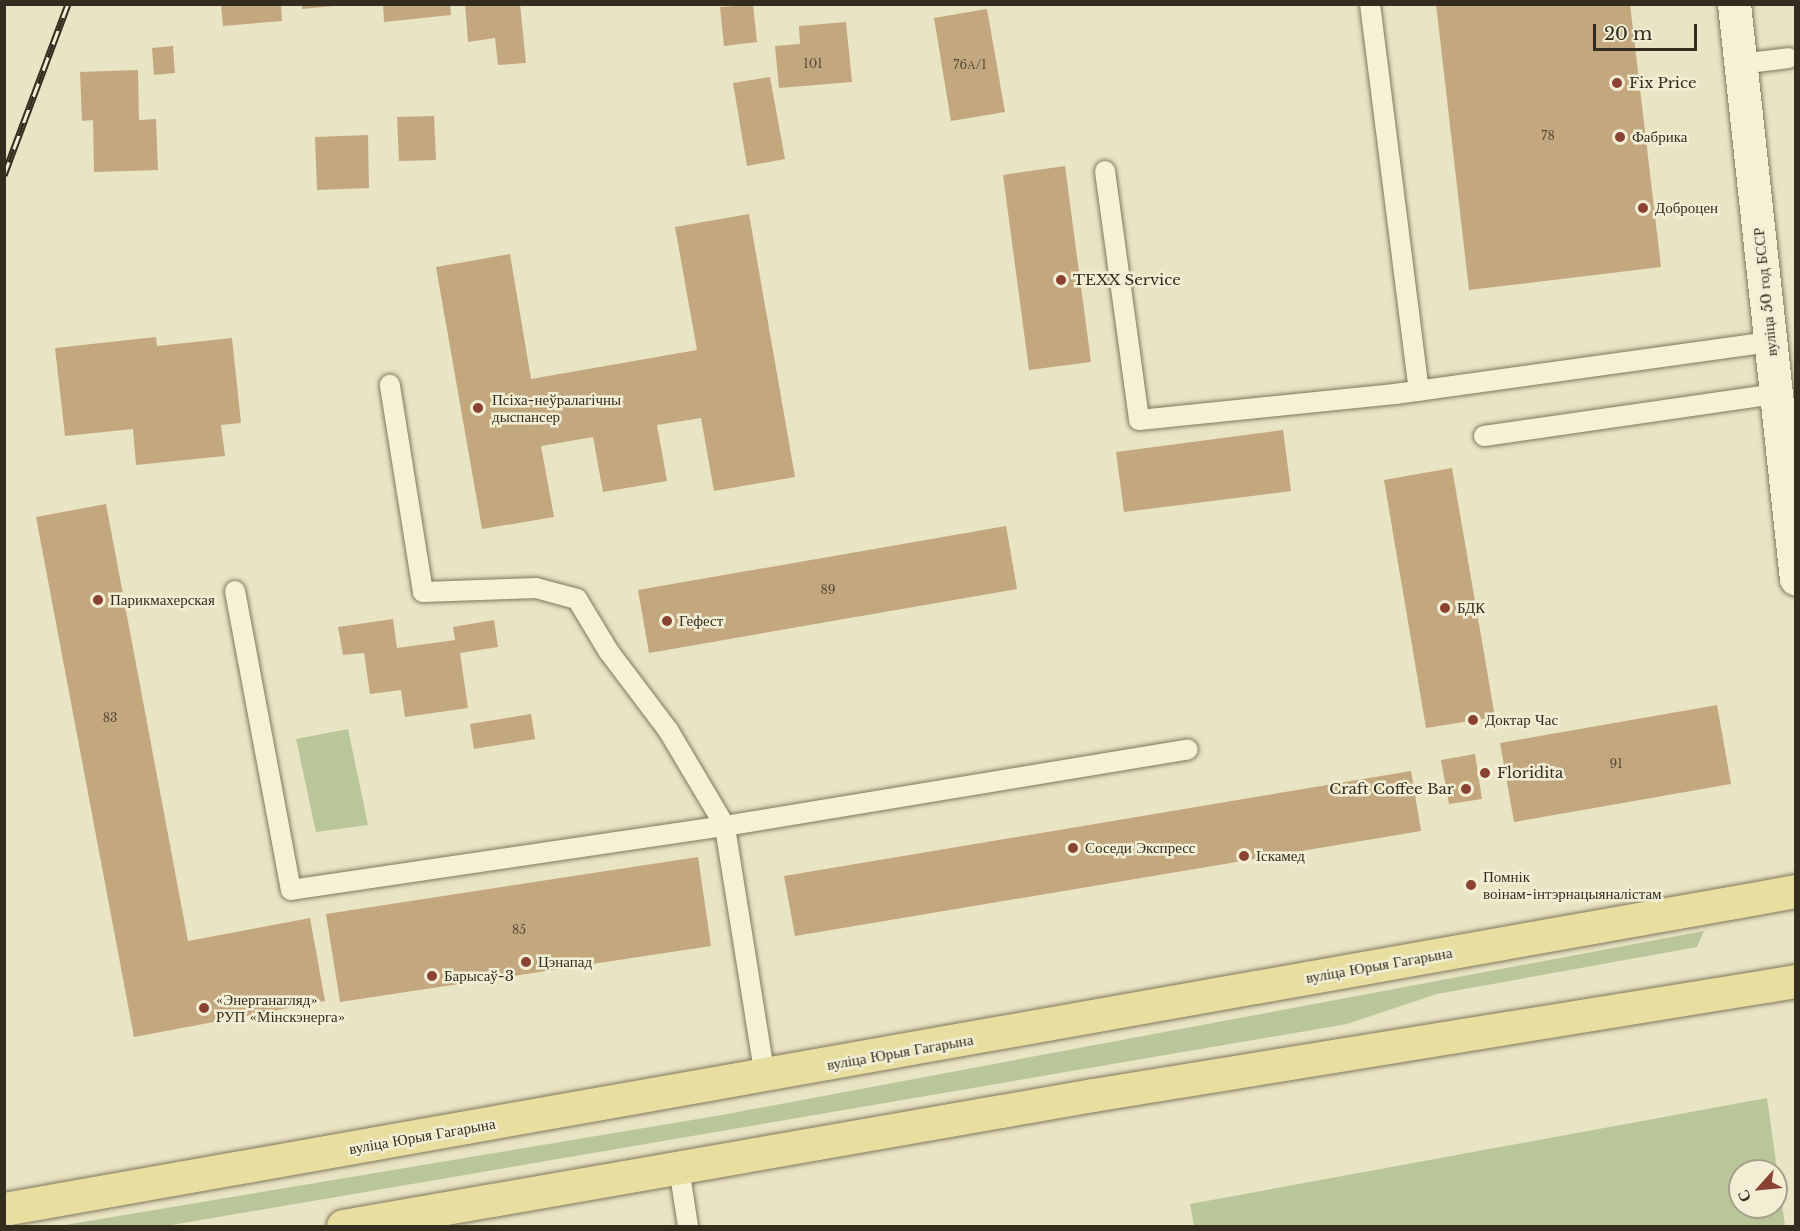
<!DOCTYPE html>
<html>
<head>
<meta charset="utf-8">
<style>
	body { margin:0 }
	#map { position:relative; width:1800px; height:1231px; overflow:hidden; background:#e9e4c4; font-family:"Libre Baskerville",serif }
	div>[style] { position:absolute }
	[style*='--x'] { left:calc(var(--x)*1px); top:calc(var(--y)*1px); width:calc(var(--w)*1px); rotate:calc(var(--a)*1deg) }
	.green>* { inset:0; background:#b9c699 }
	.building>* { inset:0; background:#c3a77e }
	.roads { filter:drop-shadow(0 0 2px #81775c) drop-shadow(0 0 2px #81775c) }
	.service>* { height:20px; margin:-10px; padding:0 10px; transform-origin:10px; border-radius:10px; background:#f5f1d6 }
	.minor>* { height:33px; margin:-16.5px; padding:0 16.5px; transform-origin:16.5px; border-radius:16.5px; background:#f5f1d6 }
	.primary>* { height:33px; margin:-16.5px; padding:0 16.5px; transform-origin:16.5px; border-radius:16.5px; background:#e8dea0 }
	.rail>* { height:7px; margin-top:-3.5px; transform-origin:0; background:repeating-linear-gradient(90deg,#f1eed3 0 14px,#332c1f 0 28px); box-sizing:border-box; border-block:2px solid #332c1f }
	.dots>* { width:16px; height:16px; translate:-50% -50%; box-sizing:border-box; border:3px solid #f1eed3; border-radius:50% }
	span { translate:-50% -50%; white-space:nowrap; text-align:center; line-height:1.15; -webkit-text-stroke:5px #f1eed3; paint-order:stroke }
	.number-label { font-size:12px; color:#574b37 }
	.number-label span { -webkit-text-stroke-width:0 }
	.poi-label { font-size:15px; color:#332c1f }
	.left { translate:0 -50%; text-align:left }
	.right { translate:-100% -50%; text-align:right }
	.street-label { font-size:15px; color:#332c1f }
	.frame { position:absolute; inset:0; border:6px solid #332c1f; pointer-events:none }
	.north { position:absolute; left:1728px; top:1159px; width:60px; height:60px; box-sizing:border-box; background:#f1eed3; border:2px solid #a5a08b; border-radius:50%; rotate:243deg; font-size:16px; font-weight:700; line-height:24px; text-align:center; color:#332c1f }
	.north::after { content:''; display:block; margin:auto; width:21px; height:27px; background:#8a4233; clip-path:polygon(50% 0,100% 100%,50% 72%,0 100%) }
	.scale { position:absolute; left:1593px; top:24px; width:104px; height:27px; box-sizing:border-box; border:3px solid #332c1f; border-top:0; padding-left:8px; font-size:18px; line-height:21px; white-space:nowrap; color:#332c1f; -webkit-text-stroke:4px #f1eed3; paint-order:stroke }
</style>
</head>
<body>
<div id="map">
	<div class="green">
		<div style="clip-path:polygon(348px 729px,368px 825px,316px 832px,296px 739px)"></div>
		<div style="clip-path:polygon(1704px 931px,1697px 947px,1437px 994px,1347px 1024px,166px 1226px,59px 1226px,716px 1116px)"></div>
		<div style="clip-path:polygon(evenodd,1767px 1098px,1785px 1226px,1194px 1226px,1190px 1204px,1767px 1098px,1740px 1171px,1776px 1171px,1776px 1207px,1740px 1207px,1740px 1171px)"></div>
	</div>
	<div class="building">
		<div style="clip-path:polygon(221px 4px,281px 4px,282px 21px,223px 26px)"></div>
		<div style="clip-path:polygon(302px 4px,333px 4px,333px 6px,302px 9px)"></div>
		<div style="clip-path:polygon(383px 4px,450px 4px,451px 15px,384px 22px)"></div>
		<div style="clip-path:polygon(465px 4px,520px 4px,526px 63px,498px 65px,495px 38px,468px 42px)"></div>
		<div style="clip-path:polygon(1436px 4px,1630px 4px,1661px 267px,1469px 290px)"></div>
		<div style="clip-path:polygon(753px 5px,757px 42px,724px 46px,720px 7px)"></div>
		<div style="clip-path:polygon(987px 9px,1005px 112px,951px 121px,934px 18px)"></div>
		<div style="clip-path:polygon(846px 22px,852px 82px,779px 88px,775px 46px,800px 44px,799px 26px)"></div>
		<div style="clip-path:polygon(173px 46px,175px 73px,154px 75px,152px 48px)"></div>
		<div style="clip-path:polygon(138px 70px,139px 120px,156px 119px,158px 170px,94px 172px,93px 120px,82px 121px,80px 72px)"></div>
		<div style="clip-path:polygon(770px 77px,785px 159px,747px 166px,733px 83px)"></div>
		<div style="clip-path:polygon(434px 116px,436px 160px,399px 161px,397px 117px)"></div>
		<div style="clip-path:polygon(368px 135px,369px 188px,317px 190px,315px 137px)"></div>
		<div style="clip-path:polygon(1065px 166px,1091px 362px,1029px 370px,1003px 175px)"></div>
		<div style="clip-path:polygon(749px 214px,795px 477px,714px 491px,701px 418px,657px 425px,667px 481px,603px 492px,593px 437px,541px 446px,554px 517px,482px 529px,436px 267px,510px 254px,531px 379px,697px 350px,675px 227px)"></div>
		<div style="clip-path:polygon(156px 337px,157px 346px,232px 338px,241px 423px,221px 425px,225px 456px,136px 465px,133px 429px,65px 436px,55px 348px)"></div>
		<div style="clip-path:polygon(1283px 430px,1291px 491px,1124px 512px,1116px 452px)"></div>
		<div style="clip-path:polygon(1452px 468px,1495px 717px,1426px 728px,1384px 480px)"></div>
		<div style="clip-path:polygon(106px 504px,188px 941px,310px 918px,325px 1001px,134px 1037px,36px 517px)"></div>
		<div style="clip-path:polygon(1006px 526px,1017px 589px,649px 653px,638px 590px)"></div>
		<div style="clip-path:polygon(393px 619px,397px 648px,455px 640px,453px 627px,494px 620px,498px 647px,460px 653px,468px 708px,405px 717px,401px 690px,370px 694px,364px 653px,343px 655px,338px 627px)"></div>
		<div style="clip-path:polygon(1717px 705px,1731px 784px,1514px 822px,1500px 743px)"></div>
		<div style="clip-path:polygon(531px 714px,535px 739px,474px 749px,470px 724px)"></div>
		<div style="clip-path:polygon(1475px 754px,1482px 799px,1449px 804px,1441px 760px)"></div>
		<div style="clip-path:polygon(1411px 771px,1421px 831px,795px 936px,784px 876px)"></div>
		<div style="clip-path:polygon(698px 857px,711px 946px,340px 1002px,326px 914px)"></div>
	</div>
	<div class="roads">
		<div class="service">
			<div style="--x:1370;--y:4;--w:390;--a:82.8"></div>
			<div style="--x:1740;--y:64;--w:49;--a:-7"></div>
			<div style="--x:1105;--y:171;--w:251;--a:82.2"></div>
			<div style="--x:1139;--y:420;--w:257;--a:-5.8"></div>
			<div style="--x:1395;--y:394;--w:380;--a:-7.9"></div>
			<div style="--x:1484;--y:436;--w:295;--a:-8.2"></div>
			<div style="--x:235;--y:591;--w:304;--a:79.4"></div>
			<div style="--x:291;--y:890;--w:439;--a:-8.4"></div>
			<div style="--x:725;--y:826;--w:112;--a:-120.7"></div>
			<div style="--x:668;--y:730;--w:98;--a:-127.1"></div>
			<div style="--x:609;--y:652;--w:62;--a:-121.1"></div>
			<div style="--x:577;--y:599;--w:42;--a:-165"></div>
			<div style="--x:536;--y:588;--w:113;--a:178"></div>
			<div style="--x:423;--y:592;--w:210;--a:-99.1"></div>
			<div style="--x:765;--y:1077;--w:254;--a:-99.1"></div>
			<div style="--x:725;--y:826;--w:469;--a:-9.4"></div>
			<div style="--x:679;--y:1168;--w:59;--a:81.2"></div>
		</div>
		<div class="minor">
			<div style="--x:1734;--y:4;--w:578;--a:83.85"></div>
		</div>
		<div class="primary">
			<div style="--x:4;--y:1209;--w:1820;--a:-10.06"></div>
			<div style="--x:343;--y:1226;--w:761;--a:-9.91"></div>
			<div style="--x:1093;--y:1095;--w:712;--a:-9.21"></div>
		</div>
	</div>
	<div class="rail">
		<div style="--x:4;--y:175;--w:183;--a:-69.5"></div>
	</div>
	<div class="dots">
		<div style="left:1617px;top:83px;background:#8a4233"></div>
		<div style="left:1620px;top:137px;background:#8a4233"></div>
		<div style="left:1643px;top:208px;background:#8a4233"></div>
		<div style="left:1061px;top:280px;background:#8a4233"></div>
		<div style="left:478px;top:408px;background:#8a4233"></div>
		<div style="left:98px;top:600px;background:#8a4233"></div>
		<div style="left:1445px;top:608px;background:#8a4233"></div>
		<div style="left:667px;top:621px;background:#8a4233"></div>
		<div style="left:1473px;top:720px;background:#8a4233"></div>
		<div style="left:1485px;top:773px;background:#8a4233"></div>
		<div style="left:1466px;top:789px;background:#8a4233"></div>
		<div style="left:1073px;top:848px;background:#8a4233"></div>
		<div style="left:1244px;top:856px;background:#8a4233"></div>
		<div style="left:1471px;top:885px;background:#8a4233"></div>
		<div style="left:526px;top:962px;background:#8a4233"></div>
		<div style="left:432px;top:976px;background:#8a4233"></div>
		<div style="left:204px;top:1008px;background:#8a4233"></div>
	</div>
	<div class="number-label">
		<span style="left:813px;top:64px">101</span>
		<span style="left:970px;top:65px">76А/1</span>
		<span style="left:1548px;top:136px">78</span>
		<span style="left:828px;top:590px">89</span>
		<span style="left:110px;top:718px">83</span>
		<span style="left:1616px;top:764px">91</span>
		<span style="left:519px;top:930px">85</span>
	</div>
	<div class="poi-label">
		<span class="left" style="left:1629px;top:83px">Fix Price</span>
		<span class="left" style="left:1632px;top:137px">Фабрика</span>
		<span class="left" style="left:1655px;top:208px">Доброцен</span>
		<span class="left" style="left:1073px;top:280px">TEXX Service</span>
		<span class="left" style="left:492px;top:408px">Псіха-неўралагічны<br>дыспансер</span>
		<span class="left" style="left:110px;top:600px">Парикмахерская</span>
		<span class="left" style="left:1457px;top:608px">БДК</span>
		<span class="left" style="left:679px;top:621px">Гефест</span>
		<span class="left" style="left:1485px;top:720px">Доктар Час</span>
		<span class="left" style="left:1497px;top:773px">Floridita</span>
		<span class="right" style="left:1454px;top:789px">Craft Coffee Bar</span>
		<span class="left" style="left:1085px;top:848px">Соседи Экспресс</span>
		<span class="left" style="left:1256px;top:856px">Іскамед</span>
		<span class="left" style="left:1483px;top:885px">Помнік<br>воінам-інтэрнацыяналістам</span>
		<span class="left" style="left:538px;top:962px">Цэнапад</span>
		<span class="left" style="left:444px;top:976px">Барысаў-3</span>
		<span class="left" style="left:216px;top:1008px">«Энерганагляд»<br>РУП «Мінскэнерга»</span>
	</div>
	<div class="street-label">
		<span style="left:1765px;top:292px;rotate:-96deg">вуліца 50 год БССР</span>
		<span style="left:1379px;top:965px;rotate:-10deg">вуліца Юрыя Гагарына</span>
		<span style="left:900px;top:1052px;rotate:-10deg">вуліца Юрыя Гагарына</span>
		<span style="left:422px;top:1136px;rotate:-10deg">вуліца Юрыя Гагарына</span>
	</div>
	<div class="frame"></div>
	<div class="north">С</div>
	<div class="scale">20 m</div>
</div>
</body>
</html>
